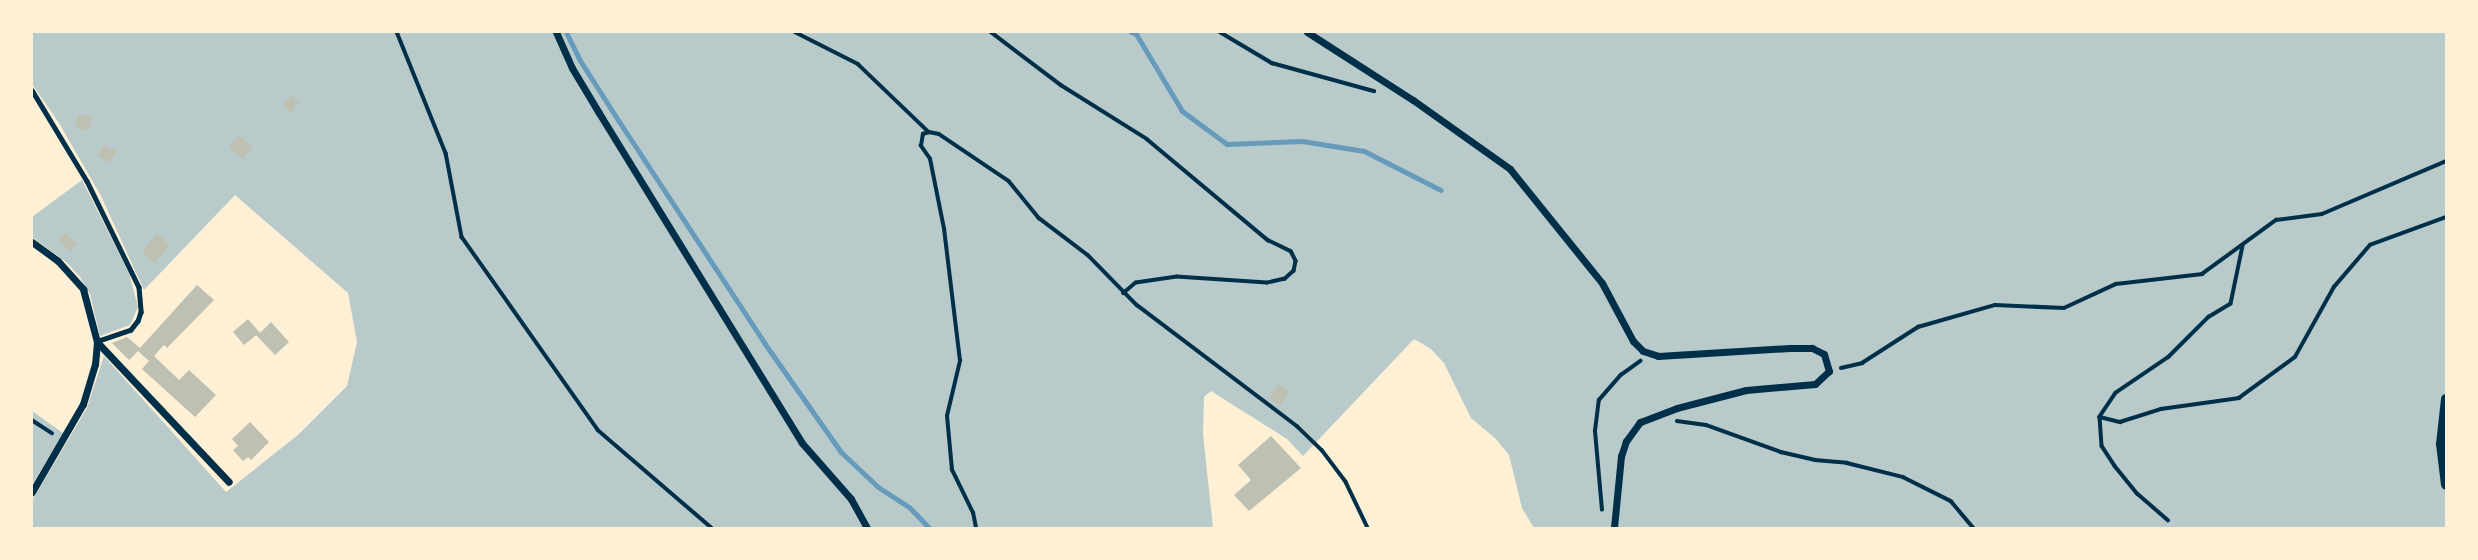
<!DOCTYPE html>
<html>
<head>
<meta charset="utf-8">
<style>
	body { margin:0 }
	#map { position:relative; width:2478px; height:560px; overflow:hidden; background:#fdf0d5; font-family:Raleway,sans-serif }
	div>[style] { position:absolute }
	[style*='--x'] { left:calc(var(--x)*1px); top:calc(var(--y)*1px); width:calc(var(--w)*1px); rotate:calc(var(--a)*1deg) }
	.green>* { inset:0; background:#b9caca }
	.stream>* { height:5px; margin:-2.5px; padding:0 2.5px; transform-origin:2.5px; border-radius:2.5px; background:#669bbc }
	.building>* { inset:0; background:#bec0b2 }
	.path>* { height:3.5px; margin:-1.75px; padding:0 1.75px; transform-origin:1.75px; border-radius:1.75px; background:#003049 }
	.service>* { height:4.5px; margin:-2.25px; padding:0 2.25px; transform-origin:2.25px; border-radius:2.25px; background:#003049 }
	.minor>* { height:7px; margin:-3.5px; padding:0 3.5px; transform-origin:3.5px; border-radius:3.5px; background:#003049 }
	.tertiary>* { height:10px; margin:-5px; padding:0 5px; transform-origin:5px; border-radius:5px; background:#003049 }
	span { translate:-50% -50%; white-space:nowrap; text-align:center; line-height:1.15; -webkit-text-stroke:5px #fdf0d5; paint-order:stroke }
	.frame { position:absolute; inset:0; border:33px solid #fdf0d5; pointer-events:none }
</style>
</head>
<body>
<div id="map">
	<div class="green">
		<div style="clip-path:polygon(32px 32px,2446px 32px,2446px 528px,1534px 528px,1522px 508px,1509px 455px,1495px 438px,1471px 418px,1444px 363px,1431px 349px,1414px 339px,1303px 456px,1287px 439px,1211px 391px,1204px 397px,1203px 434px,1213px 528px,32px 528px,32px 501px,87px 408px,104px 356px,226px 492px,298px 435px,347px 386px,357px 342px,348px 293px,235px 195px,144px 290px,101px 196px,59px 123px,32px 84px)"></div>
		<div style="clip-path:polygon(82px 180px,129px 273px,138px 307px,130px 325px,100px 336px,90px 294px,80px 277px,66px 262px,32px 237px,32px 217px)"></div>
		<div style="clip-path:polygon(32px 411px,63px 433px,32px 485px)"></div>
	</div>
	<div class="stream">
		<div style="--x:566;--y:32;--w:30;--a:64"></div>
		<div style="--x:579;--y:59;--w:76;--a:57.4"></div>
		<div style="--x:620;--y:123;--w:264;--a:56.7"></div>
		<div style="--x:765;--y:344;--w:132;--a:54.9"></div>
		<div style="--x:841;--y:452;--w:51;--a:43.4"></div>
		<div style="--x:878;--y:487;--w:38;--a:33"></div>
		<div style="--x:910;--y:508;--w:28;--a:46"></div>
		<div style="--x:1131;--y:32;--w:5;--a:22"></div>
		<div style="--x:1136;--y:34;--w:90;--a:59.1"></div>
		<div style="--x:1182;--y:111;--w:56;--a:36.3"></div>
		<div style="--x:1227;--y:144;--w:75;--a:-2.3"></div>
		<div style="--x:1302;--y:141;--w:63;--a:9.2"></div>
		<div style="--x:1364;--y:151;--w:86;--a:26.9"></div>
	</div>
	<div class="building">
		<div style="clip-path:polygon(291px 96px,299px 103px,291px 112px,283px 105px)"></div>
		<div style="clip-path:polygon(79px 113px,93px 118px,88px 131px,74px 126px)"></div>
		<div style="clip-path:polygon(239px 135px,253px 147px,243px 159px,229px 147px)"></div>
		<div style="clip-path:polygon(104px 145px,116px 151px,110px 163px,98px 156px)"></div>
		<div style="clip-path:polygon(64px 233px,77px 244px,70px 251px,58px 241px)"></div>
		<div style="clip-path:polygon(157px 234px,170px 245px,155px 263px,142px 252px)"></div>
		<div style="clip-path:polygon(197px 285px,214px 300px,167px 348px,164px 345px,154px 356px,179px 380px,189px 370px,216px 395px,195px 417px,142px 369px,149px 361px,138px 351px,129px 360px,112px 343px,127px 337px,140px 348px)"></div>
		<div style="clip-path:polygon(248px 319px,260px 333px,271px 322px,289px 342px,275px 355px,256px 335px,244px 345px,233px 332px)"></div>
		<div style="clip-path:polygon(1278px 384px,1289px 392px,1280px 406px,1269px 398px)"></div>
		<div style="clip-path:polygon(250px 422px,269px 442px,251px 460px,248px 457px,243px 461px,233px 450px,238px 446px,232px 439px)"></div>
		<div style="clip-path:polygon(1271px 436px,1301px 468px,1249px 511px,1234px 495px,1251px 480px,1238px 465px)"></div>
	</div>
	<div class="path">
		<div style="--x:397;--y:32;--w:131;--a:68"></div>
		<div style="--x:446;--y:153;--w:86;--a:79.2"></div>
		<div style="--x:462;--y:237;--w:236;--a:54.8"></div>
		<div style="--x:598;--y:430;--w:150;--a:40.7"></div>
		<div style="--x:795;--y:32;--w:71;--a:26.9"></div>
		<div style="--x:858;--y:64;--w:98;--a:43.8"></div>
		<div style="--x:991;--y:32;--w:88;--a:37.1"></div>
		<div style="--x:1061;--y:85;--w:102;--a:32.1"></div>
		<div style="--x:1147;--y:139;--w:158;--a:39.9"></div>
		<div style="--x:1268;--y:240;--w:25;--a:26"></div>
		<div style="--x:1291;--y:251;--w:11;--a:63"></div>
		<div style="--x:1296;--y:261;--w:10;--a:101"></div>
		<div style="--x:1294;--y:271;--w:12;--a:138"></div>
		<div style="--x:1285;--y:279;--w:18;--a:167"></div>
		<div style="--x:1267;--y:283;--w:90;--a:-176.2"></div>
		<div style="--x:1177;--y:277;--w:41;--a:171.7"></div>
		<div style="--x:1136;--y:283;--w:16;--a:140"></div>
		<div style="--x:1220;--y:32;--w:61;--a:30.8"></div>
		<div style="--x:1272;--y:63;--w:106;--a:15.4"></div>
		<div style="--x:2243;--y:246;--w:59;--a:101.7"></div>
		<div style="--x:2231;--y:304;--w:26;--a:149"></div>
		<div style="--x:2209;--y:317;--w:57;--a:135"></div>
		<div style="--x:2169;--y:357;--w:64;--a:145.8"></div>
		<div style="--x:2116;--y:393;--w:29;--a:124"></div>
		<div style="--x:2100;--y:417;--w:21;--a:14"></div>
		<div style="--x:2120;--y:422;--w:43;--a:-17.6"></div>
		<div style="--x:2161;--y:409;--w:79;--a:-8"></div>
		<div style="--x:2239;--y:398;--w:69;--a:-36.2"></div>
		<div style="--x:2295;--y:357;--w:80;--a:-60.9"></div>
		<div style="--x:2334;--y:287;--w:55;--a:-49.4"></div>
		<div style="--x:2370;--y:245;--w:81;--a:-20.2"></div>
		<div style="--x:1841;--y:368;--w:22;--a:-13"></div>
		<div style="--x:1862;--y:363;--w:67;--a:-32.7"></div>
		<div style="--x:1918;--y:327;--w:80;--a:-15.9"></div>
		<div style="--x:1995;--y:305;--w:69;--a:2.5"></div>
		<div style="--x:2064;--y:308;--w:57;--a:-24.8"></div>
		<div style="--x:2116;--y:284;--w:87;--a:-6.6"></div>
		<div style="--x:2202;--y:274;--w:92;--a:-36.1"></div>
		<div style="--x:2276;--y:220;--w:46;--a:-7.4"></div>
		<div style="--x:2322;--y:214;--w:135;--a:-23.1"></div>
		<div style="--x:2100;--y:417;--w:29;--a:86"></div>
		<div style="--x:2102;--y:446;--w:24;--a:57"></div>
		<div style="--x:2115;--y:466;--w:36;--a:51"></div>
		<div style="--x:2138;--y:494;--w:40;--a:41"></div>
		<div style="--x:32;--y:420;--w:24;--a:33"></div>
		<div style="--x:1677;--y:421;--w:29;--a:8"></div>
		<div style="--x:1706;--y:425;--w:80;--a:19.8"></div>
		<div style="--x:1781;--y:452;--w:35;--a:13"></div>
		<div style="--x:1815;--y:460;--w:32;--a:5"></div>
		<div style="--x:1847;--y:463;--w:58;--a:14"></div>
		<div style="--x:1903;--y:477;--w:54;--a:26.6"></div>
		<div style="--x:1951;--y:501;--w:35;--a:50"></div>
		<div style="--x:1602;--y:510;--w:79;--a:-95.1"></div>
		<div style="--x:1595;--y:431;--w:31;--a:-83"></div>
		<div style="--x:1599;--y:400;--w:33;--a:-49"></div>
		<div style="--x:1621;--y:375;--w:24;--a:-36"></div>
		<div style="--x:976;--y:528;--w:15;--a:-101"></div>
		<div style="--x:973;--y:513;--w:48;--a:-116"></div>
		<div style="--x:952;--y:470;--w:54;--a:-95.3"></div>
		<div style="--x:947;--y:416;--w:57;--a:-76.7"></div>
		<div style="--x:960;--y:361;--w:133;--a:-96.9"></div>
		<div style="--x:944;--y:229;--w:71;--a:-101.3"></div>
		<div style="--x:930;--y:159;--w:16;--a:-125"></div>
		<div style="--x:921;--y:146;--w:12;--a:-81"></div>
		<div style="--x:923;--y:134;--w:6;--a:-18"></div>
		<div style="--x:929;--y:132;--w:10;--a:11"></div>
		<div style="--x:939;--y:134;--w:84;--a:33.9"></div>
		<div style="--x:1009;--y:181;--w:48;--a:51"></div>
		<div style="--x:1039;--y:218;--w:61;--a:37.1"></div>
		<div style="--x:1088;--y:255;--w:70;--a:45.6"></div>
		<div style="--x:1137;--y:305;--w:201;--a:37.1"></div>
		<div style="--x:1297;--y:426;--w:35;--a:44"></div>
		<div style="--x:1322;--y:450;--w:40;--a:53"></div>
		<div style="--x:1346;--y:482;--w:51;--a:64.4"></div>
	</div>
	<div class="service">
		<div style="--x:32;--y:90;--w:106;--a:58.9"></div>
		<div style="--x:87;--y:181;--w:118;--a:63.9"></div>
		<div style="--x:139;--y:287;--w:25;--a:85"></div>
		<div style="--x:141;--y:312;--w:9;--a:108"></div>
		<div style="--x:138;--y:321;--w:11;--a:128"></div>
		<div style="--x:131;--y:330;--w:36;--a:161"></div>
	</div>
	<div class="minor">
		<div style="--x:556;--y:32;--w:39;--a:66"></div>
		<div style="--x:572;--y:68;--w:52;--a:59"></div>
		<div style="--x:599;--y:113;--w:387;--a:58.4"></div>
		<div style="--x:802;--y:443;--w:74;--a:48.8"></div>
		<div style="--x:851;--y:499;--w:33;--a:61"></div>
		<div style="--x:1307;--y:32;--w:126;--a:32.7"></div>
		<div style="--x:1413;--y:100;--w:119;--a:35.4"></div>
		<div style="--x:1510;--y:169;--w:146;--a:51.1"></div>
		<div style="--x:1602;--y:283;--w:66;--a:61.9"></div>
		<div style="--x:1633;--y:341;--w:14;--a:45"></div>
		<div style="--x:1643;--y:351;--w:16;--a:18"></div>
		<div style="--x:1658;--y:356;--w:132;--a:-3.5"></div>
		<div style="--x:1790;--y:348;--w:22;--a:0"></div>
		<div style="--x:1812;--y:348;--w:13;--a:27"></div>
		<div style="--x:1824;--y:354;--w:18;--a:74"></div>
		<div style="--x:1829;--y:371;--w:19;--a:137"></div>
		<div style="--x:1815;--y:384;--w:69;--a:175"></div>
		<div style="--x:1746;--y:390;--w:71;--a:165.4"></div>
		<div style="--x:1677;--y:408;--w:40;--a:159"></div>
		<div style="--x:1640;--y:422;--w:24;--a:126"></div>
		<div style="--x:1626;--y:441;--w:16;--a:108"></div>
		<div style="--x:1621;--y:456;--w:72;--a:95.6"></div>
		<div style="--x:32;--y:242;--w:32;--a:36"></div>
		<div style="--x:58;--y:261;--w:38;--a:48"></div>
		<div style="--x:83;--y:289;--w:55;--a:75.2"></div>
		<div style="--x:97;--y:342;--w:22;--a:95"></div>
		<div style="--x:95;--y:364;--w:42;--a:106.7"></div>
		<div style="--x:83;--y:404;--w:102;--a:120.1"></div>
		<div style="--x:97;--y:342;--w:192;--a:46.7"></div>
	</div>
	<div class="tertiary">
		<div style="--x:2446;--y:399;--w:45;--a:96.3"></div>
		<div style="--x:2441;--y:444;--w:41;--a:83"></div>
	</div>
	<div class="frame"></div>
</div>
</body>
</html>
